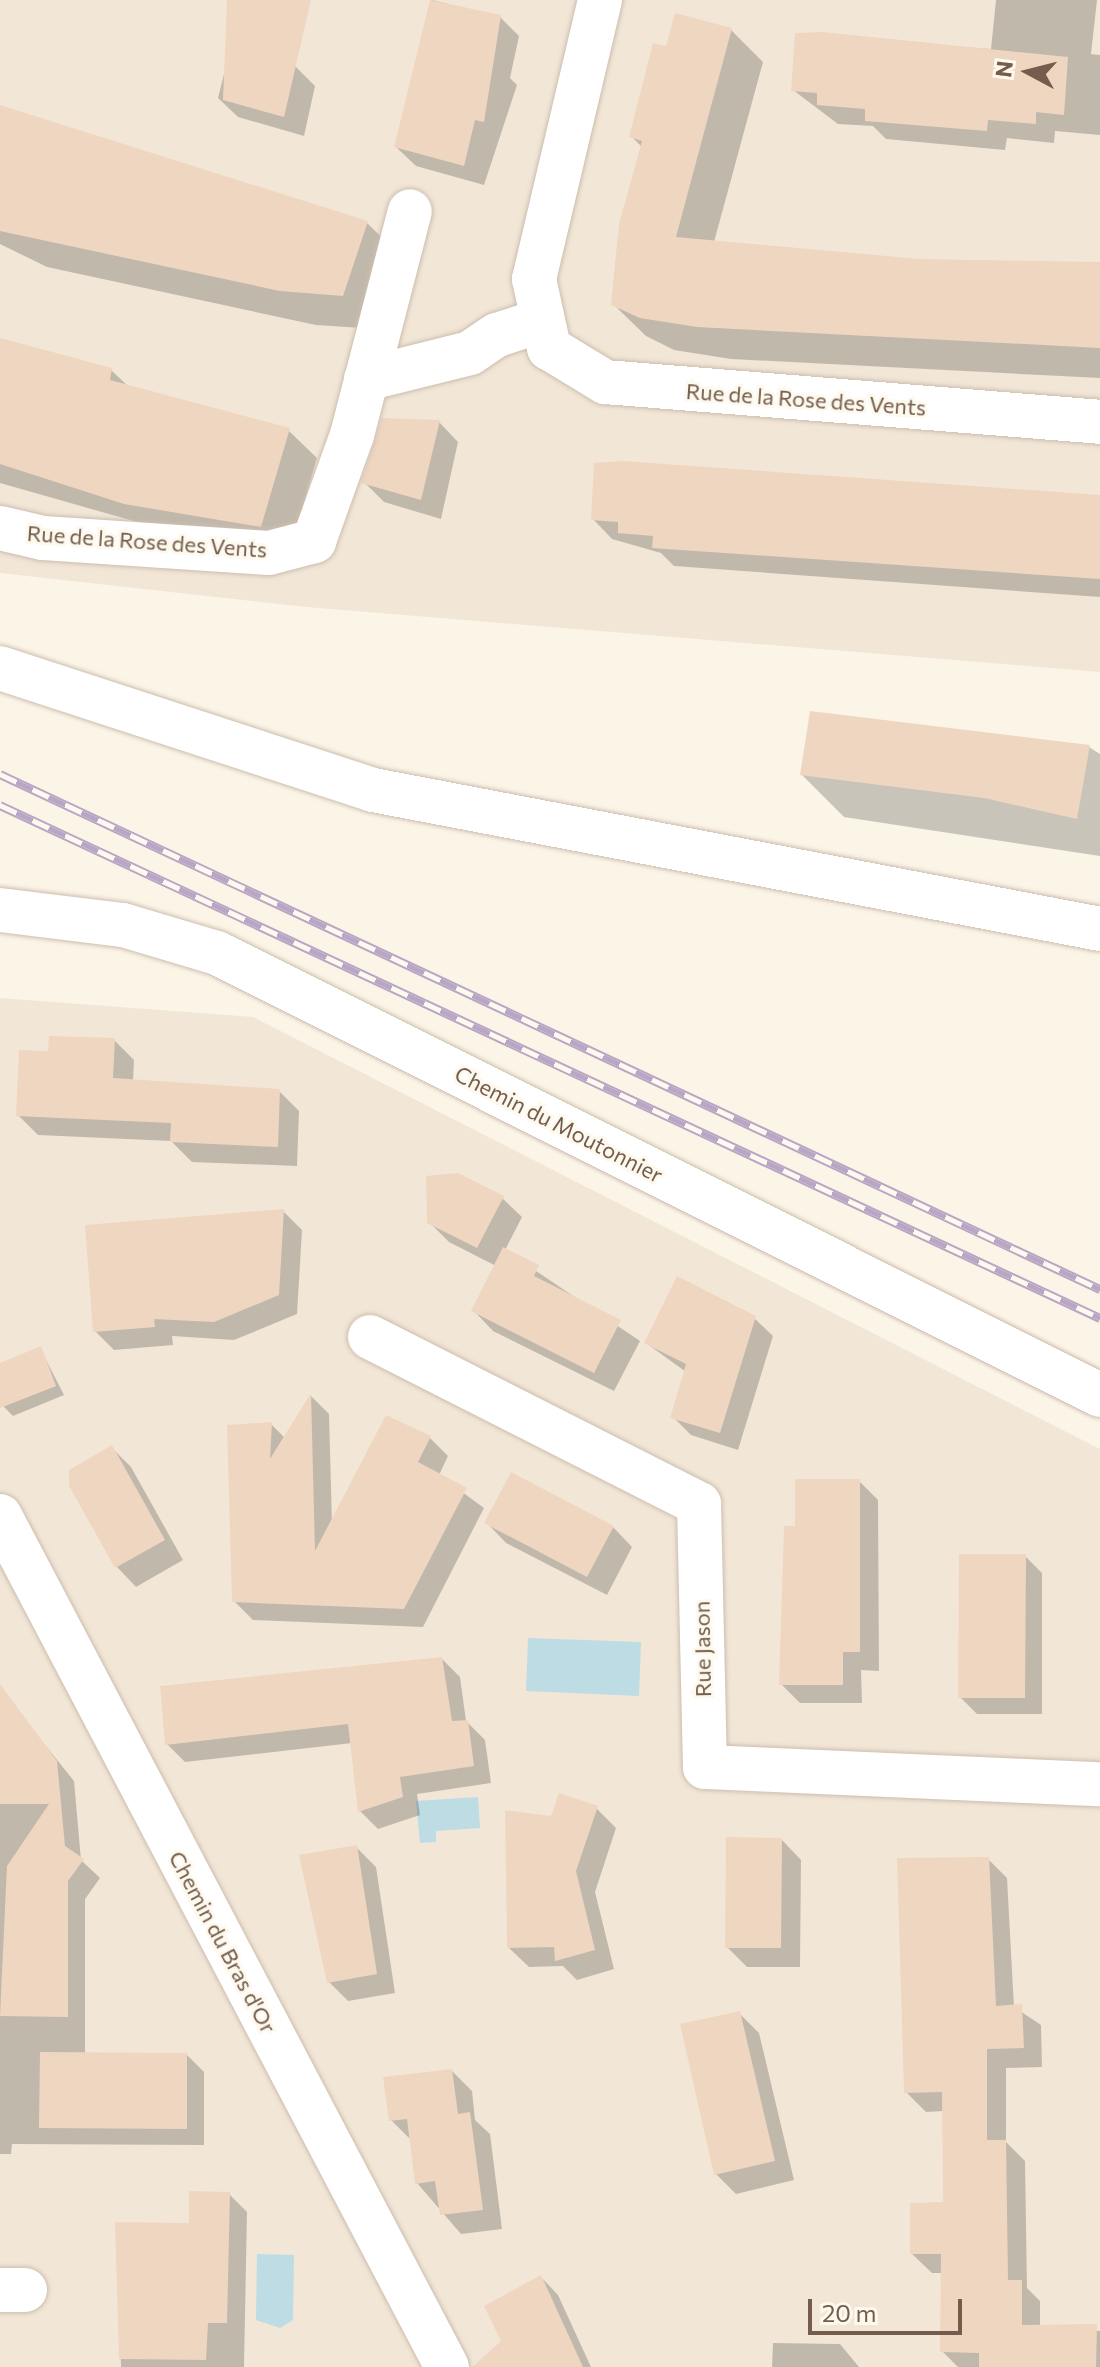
<!DOCTYPE html>
<html>
<head>
<meta charset="utf-8">
<style>
	body { margin:0 }
	#map { position:relative; width:1100px; height:2367px; overflow:hidden; background:#fbf5e8; font-family:Commissioner,sans-serif }
	div>[style] { position:absolute }
	[style*='--x'] { left:calc(var(--x)*1px); top:calc(var(--y)*1px); width:calc(var(--w)*1px); rotate:calc(var(--a)*1deg) }
	.residential>* { inset:0; background:#f2e7d7 }
	.water>* { inset:0; background:#bddce4 }
	.shadow>* { inset:0; background:#0003 }
	.building>* { inset:0; background:#efd6c1 }
	.roads { filter:drop-shadow(0 0 2px #cdbdae) drop-shadow(0 0 2px #cdbdae) }
	.minor>* { height:44px; margin:-22px; padding:0 22px; transform-origin:22px; border-radius:22px; background:#fff }
	.rail>* { height:9px; margin-top:-4.5px; transform-origin:0; background:repeating-linear-gradient(90deg,#fef9ee 0 18px,#b9a6c5 0 36px); box-sizing:border-box; border-block:2px solid #b9a6c5 }
	span { translate:-50% -50%; white-space:nowrap; text-align:center; line-height:1.15; -webkit-text-stroke:6px #fef9ee; paint-order:stroke }
	.street-label { font-size:22px; color:#745d4d }
	.north { position:absolute; left:988px; top:32px; width:80px; height:80px; -webkit-text-stroke:6px #fef9ee; paint-order:stroke; rotate:277deg; font-size:22px; font-weight:700; line-height:32px; text-align:center; color:#745d4d }
	.north::after { content:''; display:block; margin:auto; width:28px; height:36px; background:#745d4d; clip-path:polygon(50% 0,100% 100%,50% 72%,0 100%) }
	.scale { position:absolute; left:808px; top:2299px; width:154px; height:36px; box-sizing:border-box; border:4px solid #745d4d; border-top:0; padding-left:10px; font-size:24px; line-height:28px; white-space:nowrap; color:#745d4d; -webkit-text-stroke:6px #fef9ee; paint-order:stroke }
</style>
</head>
<body>
<div id="map">
	<div class="residential">
		<div style="clip-path:polygon(0 0,1100px 0,1100px 672px,306px 607px,0 573px)"></div>
		<div style="clip-path:polygon(0 998px,253px 1017px,1100px 1449px,1100px 2367px,0 2367px)"></div>
	</div>
	<div class="water">
		<div style="clip-path:polygon(528px 1638px,641px 1642px,639px 1696px,526px 1691px)"></div>
		<div style="clip-path:polygon(478px 1797px,480px 1828px,436px 1831px,436px 1842px,420px 1843px,416px 1801px)"></div>
		<div style="clip-path:polygon(257px 2254px,294px 2255px,293px 2320px,280px 2328px,256px 2320px)"></div>
	</div>
	<div class="shadow">
		<div style="clip-path:polygon(432px 0,500px 17px,519px 36px,510px 78px,517px 85px,484px 185px,416px 166px,396px 147px)"></div>
		<div style="clip-path:polygon(996px 0,1097px 0,1091px 54px,1100px 55px,1100px 135px,1055px 131px,1054px 143px,1007px 138px,1005px 150px,886px 139px,873px 126px,838px 124px,793px 90px,797px 36px,991px 49px)"></div>
		<div style="clip-path:polygon(731px 30px,763px 62px,714px 242px,920px 261px,1100px 265px,1100px 378px,731px 359px,674px 350px,646px 336px,613px 304px,642px 147px,632px 137px,668px 49px)"></div>
		<div style="clip-path:polygon(229px 54px,295px 66px,315px 86px,304px 136px,238px 117px,218px 98px)"></div>
		<div style="clip-path:polygon(0 111px,367px 223px,402px 257px,377px 329px,316px 325px,47px 267px,0 244px)"></div>
		<div style="clip-path:polygon(0 341px,111px 370px,129px 387px,288px 430px,317px 458px,289px 555px,239px 551px,0 483px)"></div>
		<div style="clip-path:polygon(439px 422px,458px 442px,441px 519px,384px 502px,364px 482px)"></div>
		<div style="clip-path:polygon(1100px 501px,1100px 597px,674px 566px,661px 553px,612px 539px,593px 519px)"></div>
		<div style="clip-path:polygon(1089px 747px,1100px 754px,1100px 856px,844px 817px,802px 775px)"></div>
		<div style="clip-path:polygon(114px 1040px,134px 1060px,133px 1081px,279px 1091px,299px 1111px,297px 1166px,192px 1162px,171px 1141px,38px 1135px,18px 1115px,50px 1053px)"></div>
		<div style="clip-path:polygon(502px 1198px,522px 1217px,505px 1250px,640px 1341px,614px 1391px,493px 1331px,474px 1311px,496px 1266px,449px 1242px,429px 1222px)"></div>
		<div style="clip-path:polygon(283px 1211px,302px 1230px,297px 1314px,234px 1340px,172px 1336px,173px 1345px,114px 1350px,95px 1331px)"></div>
		<div style="clip-path:polygon(754px 1318px,773px 1336px,738px 1450px,691px 1435px,673px 1417px,686px 1372px,646px 1343px)"></div>
		<div style="clip-path:polygon(40px 1348px,64px 1395px,13px 1416px,4px 1407px,6px 1363px)"></div>
		<div style="clip-path:polygon(311px 1396px,329px 1414px,332px 1524px,430px 1438px,448px 1456px,439px 1475px,484px 1508px,423px 1627px,253px 1620px,234px 1601px,271px 1424px,285px 1438px)"></div>
		<div style="clip-path:polygon(112px 1448px,131px 1467px,183px 1560px,136px 1587px,117px 1567px,71px 1485px)"></div>
		<div style="clip-path:polygon(859px 1481px,878px 1500px,879px 1671px,861px 1670px,862px 1703px,800px 1703px,781px 1684px,797px 1528px)"></div>
		<div style="clip-path:polygon(487px 1523px,613px 1527px,632px 1547px,607px 1595px,506px 1543px)"></div>
		<div style="clip-path:polygon(1025px 1556px,1042px 1573px,1042px 1714px,977px 1714px,960px 1697px)"></div>
		<div style="clip-path:polygon(442px 1659px,460px 1677px,466px 1721px,485px 1740px,491px 1783px,417px 1794px,420px 1815px,378px 1829px,360px 1811px,352px 1743px,185px 1762px,167px 1744px)"></div>
		<div style="clip-path:polygon(17px 1710px,74px 1781px,81px 1860px,100px 1878px,85px 1899px,85px 2054px,187px 2055px,204px 2072px,204px 2145px,12px 2144px,11px 2154px,0 2154px,0 1724px)"></div>
		<div style="clip-path:polygon(596px 1808px,616px 1828px,595px 1892px,614px 1969px,577px 1980px,563px 1966px,529px 1967px,509px 1948px,552px 1818px)"></div>
		<div style="clip-path:polygon(782px 1840px,801px 1860px,800px 1967px,747px 1967px,727px 1947px)"></div>
		<div style="clip-path:polygon(356px 1847px,376px 1867px,395px 1993px,348px 2001px,329px 1982px)"></div>
		<div style="clip-path:polygon(988px 1859px,1007px 1878px,1014px 2007px,1041px 2025px,1042px 2067px,1006px 2068px,1006px 2142px,1025px 2161px,1027px 2288px,1040px 2301px,1040px 2326px,1100px 2331px,1100px 2367px,958px 2367px,942px 2351px,943px 2273px,932px 2273px,912px 2254px,945px 2204px,944px 2111px,926px 2112px,906px 2092px)"></div>
		<div style="clip-path:polygon(739px 2013px,759px 2033px,794px 2180px,736px 2194px,716px 2174px)"></div>
		<div style="clip-path:polygon(452px 2071px,472px 2091px,475px 2120px,490px 2134px,502px 2229px,461px 2234px,417px 2183px,412px 2141px,391px 2120px)"></div>
		<div style="clip-path:polygon(229px 2194px,247px 2212px,244px 2367px,121px 2367px,117px 2224px,191px 2225px)"></div>
		<div style="clip-path:polygon(541px 2277px,558px 2295px,591px 2367px,504px 2367px,503px 2341px)"></div>
		<div style="clip-path:polygon(773px 2343px,840px 2344px,859px 2367px,772px 2367px)"></div>
	</div>
	<div class="building">
		<div style="clip-path:polygon(227px 0,311px 0,284px 117px,223px 100px)"></div>
		<div style="clip-path:polygon(430px 0,501px 15px,484px 122px,475px 120px,464px 166px,394px 147px)"></div>
		<div style="clip-path:polygon(675px 13px,732px 28px,676px 237px,920px 259px,1100px 262px,1100px 348px,697px 327px,640px 318px,611px 305px,619px 224px,642px 141px,629px 137px,653px 43px,666px 46px)"></div>
		<div style="clip-path:polygon(823px 32px,1068px 57px,1064px 115px,1036px 112px,1036px 124px,988px 120px,987px 131px,865px 121px,865px 109px,817px 105px,817px 93px,791px 91px,795px 33px)"></div>
		<div style="clip-path:polygon(0 105px,368px 221px,343px 296px,280px 291px,0 231px)"></div>
		<div style="clip-path:polygon(0 338px,112px 368px,110px 380px,290px 428px,261px 527px,124px 504px,0 464px)"></div>
		<div style="clip-path:polygon(382px 418px,440px 420px,421px 500px,361px 483px)"></div>
		<div style="clip-path:polygon(622px 461px,1100px 495px,1100px 579px,652px 548px,653px 536px,618px 533px,618px 522px,591px 520px,594px 463px)"></div>
		<div style="clip-path:polygon(810px 711px,1090px 745px,1077px 819px,984px 798px,800px 775px)"></div>
		<div style="clip-path:polygon(49px 1036px,115px 1038px,113px 1078px,280px 1089px,278px 1147px,170px 1142px,171px 1123px,16px 1116px,19px 1050px,48px 1051px)"></div>
		<div style="clip-path:polygon(458px 1173px,504px 1196px,477px 1248px,427px 1223px,426px 1176px)"></div>
		<div style="clip-path:polygon(284px 1209px,279px 1295px,214px 1322px,154px 1319px,155px 1327px,93px 1332px,85px 1225px)"></div>
		<div style="clip-path:polygon(503px 1247px,539px 1265px,534px 1276px,621px 1320px,594px 1373px,471px 1311px)"></div>
		<div style="clip-path:polygon(677px 1276px,756px 1316px,720px 1433px,670px 1418px,686px 1364px,644px 1343px)"></div>
		<div style="clip-path:polygon(41px 1346px,56px 1386px,0 1408px,0 1363px)"></div>
		<div style="clip-path:polygon(311px 1393px,315px 1551px,386px 1415px,431px 1436px,418px 1462px,467px 1488px,404px 1609px,232px 1602px,227px 1425px,272px 1422px,270px 1459px)"></div>
		<div style="clip-path:polygon(112px 1445px,165px 1540px,115px 1568px,69px 1486px,69px 1470px)"></div>
		<div style="clip-path:polygon(511px 1472px,614px 1526px,587px 1577px,484px 1523px)"></div>
		<div style="clip-path:polygon(795px 1479px,860px 1479px,860px 1652px,843px 1652px,843px 1685px,779px 1685px,784px 1526px,795px 1526px)"></div>
		<div style="clip-path:polygon(959px 1554px,1026px 1554px,1025px 1698px,958px 1698px)"></div>
		<div style="clip-path:polygon(442px 1657px,452px 1721px,468px 1720px,474px 1766px,400px 1777px,403px 1797px,358px 1812px,348px 1724px,165px 1745px,160px 1686px)"></div>
		<div style="clip-path:polygon(0 1684px,57px 1761px,65px 1846px,84px 1859px,68px 1881px,68px 2017px,0 2016px,7px 1866px,49px 1804px,0 1804px)"></div>
		<div style="clip-path:polygon(559px 1793px,598px 1806px,576px 1871px,595px 1950px,555px 1961px,554px 1947px,507px 1948px,505px 1810px,551px 1816px)"></div>
		<div style="clip-path:polygon(726px 1837px,782px 1838px,781px 1948px,725px 1948px)"></div>
		<div style="clip-path:polygon(357px 1845px,377px 1974px,327px 1983px,299px 1855px)"></div>
		<div style="clip-path:polygon(989px 1857px,996px 2006px,1022px 2004px,1024px 2048px,987px 2049px,987px 2140px,1006px 2140px,1008px 2280px,1022px 2280px,1022px 2325px,1097px 2324px,1096px 2367px,979px 2367px,979px 2353px,940px 2352px,941px 2254px,910px 2254px,910px 2203px,943px 2202px,942px 2092px,904px 2093px,897px 1858px)"></div>
		<div style="clip-path:polygon(740px 2011px,775px 2161px,714px 2175px,680px 2024px)"></div>
		<div style="clip-path:polygon(40px 2052px,187px 2053px,187px 2129px,39px 2128px)"></div>
		<div style="clip-path:polygon(452px 2069px,458px 2114px,470px 2112px,483px 2210px,440px 2215px,435px 2181px,415px 2184px,407px 2119px,389px 2121px,383px 2077px)"></div>
		<div style="clip-path:polygon(189px 2191px,230px 2192px,227px 2323px,208px 2323px,206px 2360px,119px 2359px,115px 2222px,189px 2223px)"></div>
		<div style="clip-path:polygon(541px 2275px,583px 2367px,472px 2367px,501px 2341px,484px 2306px)"></div>
	</div>
	<div class="roads">
		<div class="minor">
			<div style="--x:600;--y:0;--w:287;--a:103.3"></div>
			<div style="--x:534;--y:279;--w:71;--a:77.7"></div>
			<div style="--x:549;--y:348;--w:66;--a:31.3"></div>
			<div style="--x:605;--y:382;--w:497;--a:4.6"></div>
			<div style="--x:366;--y:379;--w:107;--a:-14"></div>
			<div style="--x:470;--y:353;--w:32;--a:-34"></div>
			<div style="--x:497;--y:335;--w:45;--a:-18"></div>
			<div style="--x:0;--y:528;--w:44;--a:13.1"></div>
			<div style="--x:43;--y:538;--w:226;--a:3.8"></div>
			<div style="--x:269;--y:553;--w:47;--a:-14.9"></div>
			<div style="--x:314;--y:541;--w:113;--a:-70.3"></div>
			<div style="--x:352;--y:435;--w:231;--a:-75.5"></div>
			<div style="--x:0;--y:668;--w:392;--a:18.1"></div>
			<div style="--x:373;--y:790;--w:740;--a:10.82"></div>
			<div style="--x:0;--y:910;--w:124;--a:7"></div>
			<div style="--x:123;--y:925;--w:98;--a:16.6"></div>
			<div style="--x:217;--y:953;--w:987;--a:26.59"></div>
			<div style="--x:370;--y:1337;--w:369;--a:26.9"></div>
			<div style="--x:699;--y:1504;--w:263;--a:88.7"></div>
			<div style="--x:705;--y:1767;--w:395;--a:2.5"></div>
			<div style="--x:0;--y:1516;--w:961;--a:62.29"></div>
			<div style="--x:0;--y:2290;--w:25;--a:0"></div>
		</div>
	</div>
	<div class="rail">
		<div style="--x:0;--y:774;--w:1215;--a:25.09"></div>
		<div style="--x:0;--y:805;--w:1214;--a:25"></div>
	</div>
	<div class="street-label">
		<span style="left:806px;top:399px;rotate:4deg">Rue de la Rose des Vents</span>
		<span style="left:147px;top:541px;rotate:4deg">Rue de la Rose des Vents</span>
		<span style="left:559px;top:1124px;rotate:27deg">Chemin du Moutonnier</span>
		<span style="left:702px;top:1649px;rotate:-91deg">Rue Jason</span>
		<span style="left:223px;top:1942px;rotate:62deg">Chemin du Bras d'Or</span>
	</div>
	<div class="north">N</div>
	<div class="scale">20 m</div>
</div>
</body>
</html>
